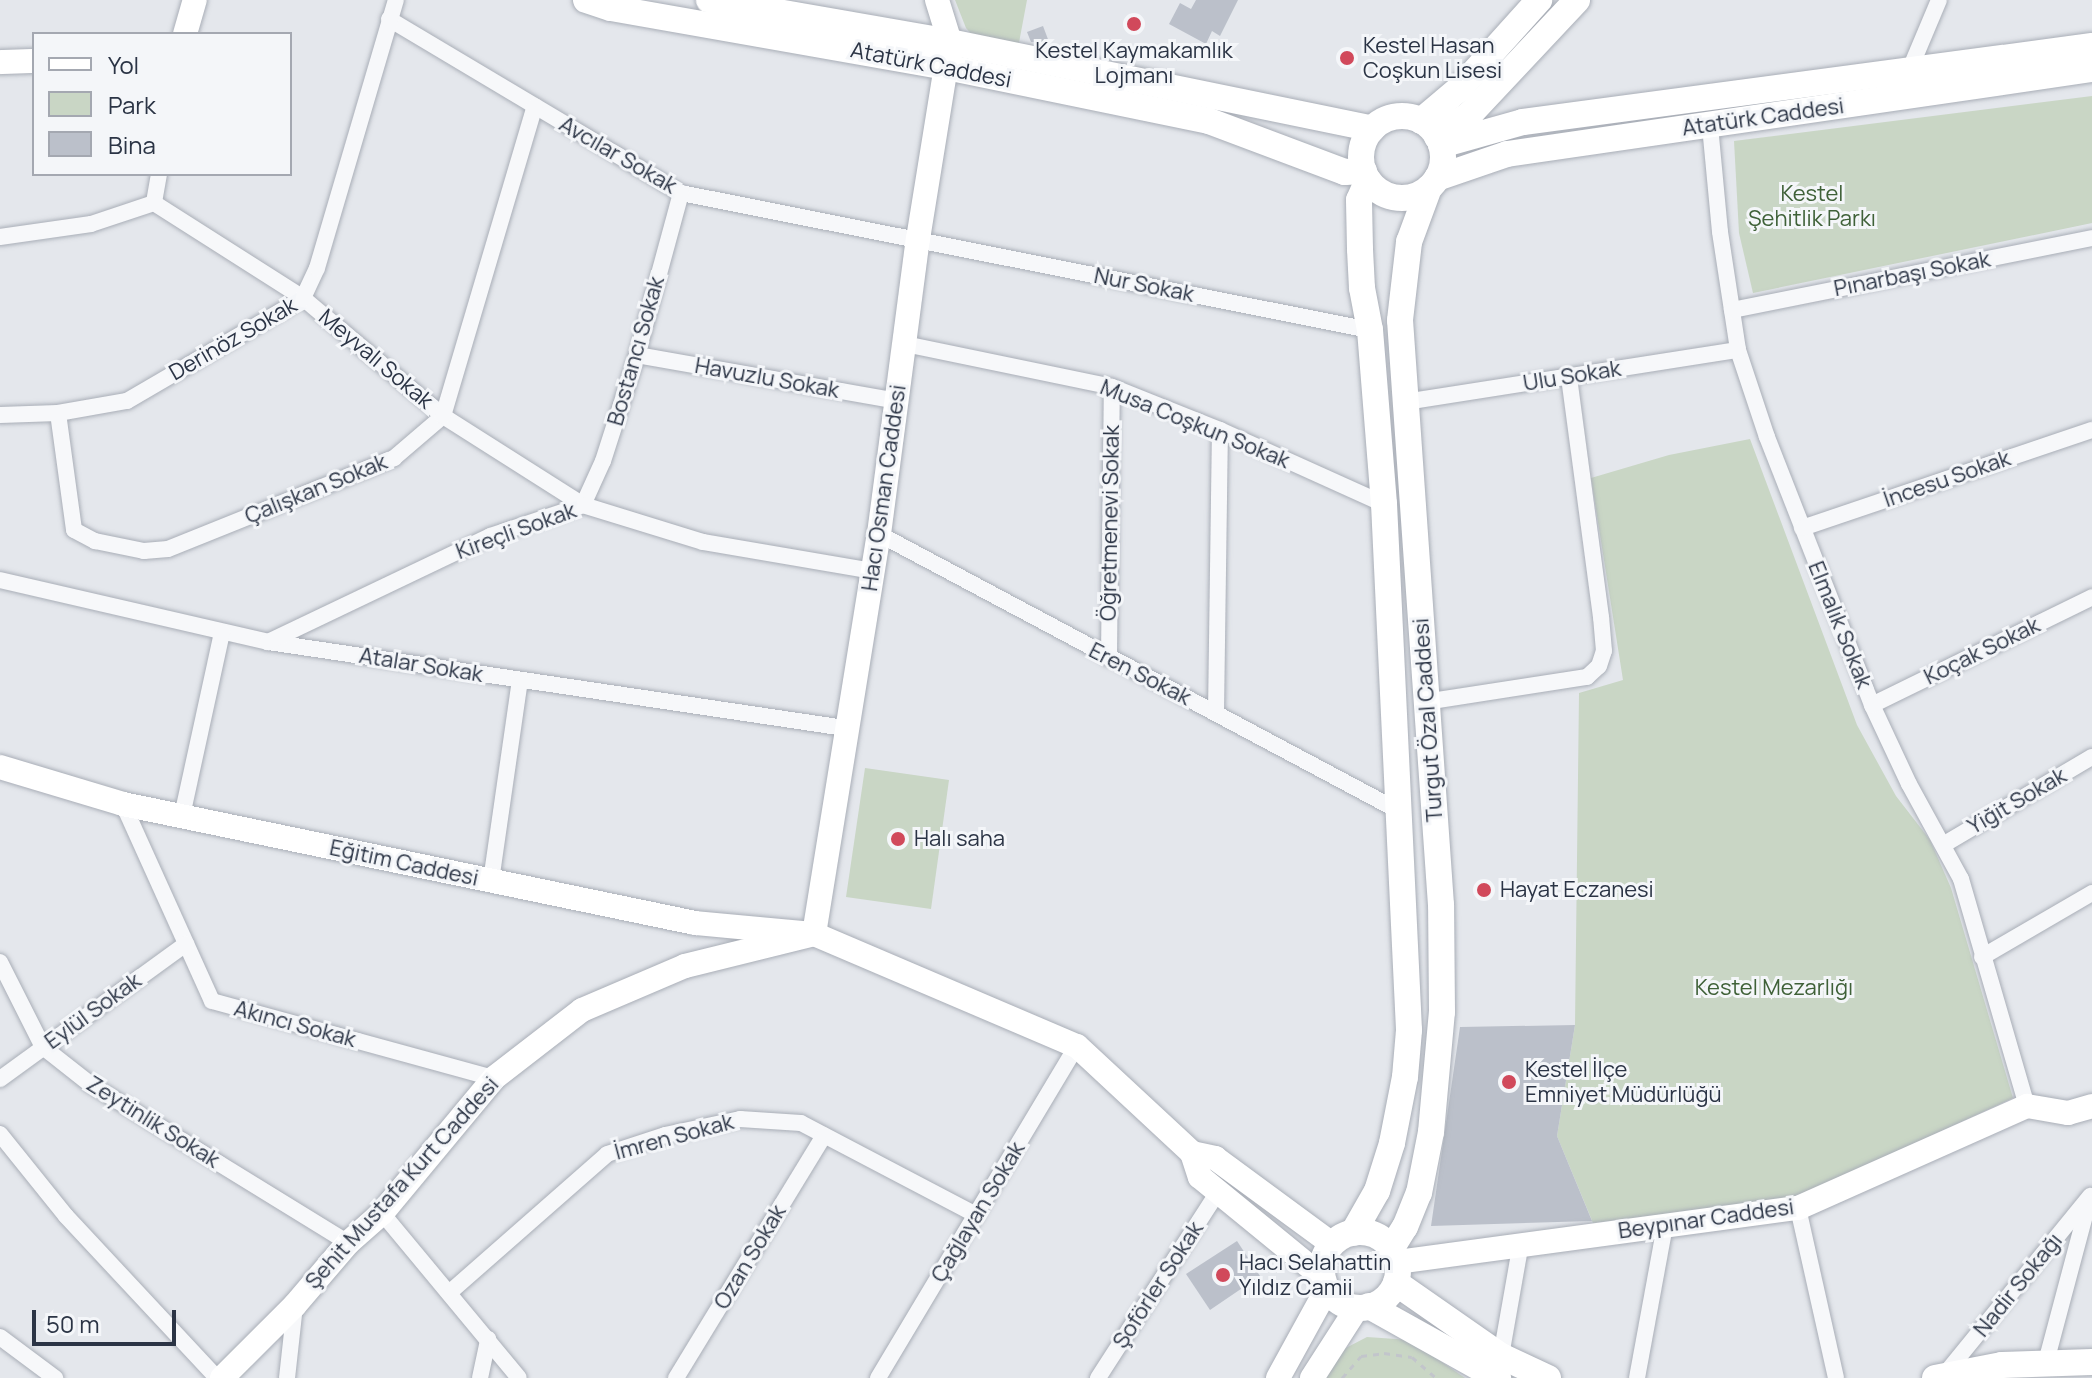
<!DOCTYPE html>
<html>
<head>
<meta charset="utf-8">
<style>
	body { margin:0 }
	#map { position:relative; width:2092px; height:1378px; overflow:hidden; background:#e4e7ec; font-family:Manrope,sans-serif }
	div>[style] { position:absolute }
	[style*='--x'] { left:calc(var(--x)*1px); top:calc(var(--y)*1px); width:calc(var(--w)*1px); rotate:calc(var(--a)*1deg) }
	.green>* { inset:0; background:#c9d6c5 }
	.building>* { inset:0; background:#bbc0ca }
	.path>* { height:3px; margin-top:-1.5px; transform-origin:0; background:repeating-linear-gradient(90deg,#c2c5cb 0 6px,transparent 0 12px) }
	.roads { filter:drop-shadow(0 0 2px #a9aeb7) drop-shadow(0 0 2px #a9aeb7) }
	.street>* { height:16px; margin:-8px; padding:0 8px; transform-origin:8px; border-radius:8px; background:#f7f8fa }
	.secondary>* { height:24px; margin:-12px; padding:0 12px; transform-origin:12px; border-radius:12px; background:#fff }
	.primary>* { height:26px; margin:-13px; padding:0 13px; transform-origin:13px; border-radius:13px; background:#fff }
	.primary>.ring { margin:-13px; padding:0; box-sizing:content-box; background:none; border:26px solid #fff; border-radius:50% }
	.dots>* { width:22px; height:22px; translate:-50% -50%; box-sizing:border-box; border:4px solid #f4f6f9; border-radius:50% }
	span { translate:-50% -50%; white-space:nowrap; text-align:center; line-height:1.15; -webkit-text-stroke:6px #f4f6f9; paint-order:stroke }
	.poi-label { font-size:22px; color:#2b3445 }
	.left { translate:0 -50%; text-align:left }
	.street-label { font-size:22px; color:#2b3445 }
	.park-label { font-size:22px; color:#3f6138 }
	.legend { position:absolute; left:32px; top:32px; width:260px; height:144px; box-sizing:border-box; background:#f4f6f9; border:2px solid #a4a8b1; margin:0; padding:10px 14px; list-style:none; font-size:24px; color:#2b3445 }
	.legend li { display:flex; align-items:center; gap:16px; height:40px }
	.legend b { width:40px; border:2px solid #a4a8b1 }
	.scale { position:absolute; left:32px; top:1310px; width:144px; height:36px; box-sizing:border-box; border:4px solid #2b3445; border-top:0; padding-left:10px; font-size:24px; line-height:28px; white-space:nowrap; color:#2b3445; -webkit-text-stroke:6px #f4f6f9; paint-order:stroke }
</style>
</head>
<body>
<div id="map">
	<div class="green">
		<div style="clip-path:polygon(955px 0,1027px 0,1018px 48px,974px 37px,966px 28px)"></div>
		<div style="clip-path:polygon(2092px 96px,2092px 223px,1753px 293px,1739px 233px,1734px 141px)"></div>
		<div style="clip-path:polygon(1750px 439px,1857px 725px,1896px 796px,1930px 840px,1951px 888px,2013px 1098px,1794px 1199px,1593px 1223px,1557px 1136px,1575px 1025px,1579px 693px,1623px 680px,1591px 478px,1669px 455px)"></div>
		<div style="clip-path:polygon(865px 768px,949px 780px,931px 909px,846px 897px)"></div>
		<div style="clip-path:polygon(1367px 1337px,1410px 1340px,1465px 1378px,1324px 1378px,1340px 1351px)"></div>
	</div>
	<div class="building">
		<div style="clip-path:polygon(1196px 0,1238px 0,1220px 36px,1212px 31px,1206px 44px,1169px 24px,1180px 3px,1191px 9px)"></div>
		<div style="clip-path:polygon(1043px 26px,1049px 42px,1031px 42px,1027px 32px)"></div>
		<div style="clip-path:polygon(1575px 1025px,1557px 1136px,1592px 1221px,1431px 1226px,1460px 1027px)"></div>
		<div style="clip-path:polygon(1237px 1241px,1260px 1276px,1210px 1310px,1186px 1274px)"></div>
	</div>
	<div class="path">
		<div style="--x:1342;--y:1378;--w:29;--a:-49"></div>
		<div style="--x:1361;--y:1356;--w:23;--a:-7"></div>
		<div style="--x:1384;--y:1353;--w:28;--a:8"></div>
		<div style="--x:1412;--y:1357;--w:32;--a:41"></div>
	</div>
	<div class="roads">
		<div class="street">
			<div style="--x:389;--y:19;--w:340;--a:30.8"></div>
			<div style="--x:681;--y:193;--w:702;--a:11.25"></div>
			<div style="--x:1907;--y:76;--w:82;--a:-67.2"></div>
			<div style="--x:1710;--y:126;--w:106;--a:84.6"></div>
			<div style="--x:1720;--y:232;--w:119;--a:81.3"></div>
			<div style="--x:1738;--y:350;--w:92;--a:71.6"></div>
			<div style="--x:1767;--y:437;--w:288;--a:68.6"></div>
			<div style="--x:1872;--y:705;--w:87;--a:64.9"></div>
			<div style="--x:1909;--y:784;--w:108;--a:61.3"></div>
			<div style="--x:1961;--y:879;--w:236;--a:73.8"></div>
			<div style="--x:159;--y:174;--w:29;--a:100"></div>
			<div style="--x:154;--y:203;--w:177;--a:32.5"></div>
			<div style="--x:303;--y:298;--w:183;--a:40.1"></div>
			<div style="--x:443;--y:416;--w:166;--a:32.4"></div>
			<div style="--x:583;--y:505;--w:48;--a:-65.6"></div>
			<div style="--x:603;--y:461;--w:111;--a:-72.2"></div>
			<div style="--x:637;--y:355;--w:168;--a:-74.8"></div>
			<div style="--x:0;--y:237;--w:92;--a:-8.1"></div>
			<div style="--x:91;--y:224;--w:66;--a:-18.4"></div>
			<div style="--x:1732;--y:310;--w:367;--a:-11.3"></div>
			<div style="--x:905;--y:344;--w:211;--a:11.7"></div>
			<div style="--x:1112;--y:387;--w:116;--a:21.7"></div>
			<div style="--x:1220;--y:430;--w:180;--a:24.3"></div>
			<div style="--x:637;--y:355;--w:264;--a:10"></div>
			<div style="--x:1405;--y:402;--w:337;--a:-8.9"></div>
			<div style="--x:58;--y:413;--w:118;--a:82.2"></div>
			<div style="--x:74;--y:530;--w:24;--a:28"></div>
			<div style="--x:95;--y:541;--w:50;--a:11.5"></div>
			<div style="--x:144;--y:551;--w:24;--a:-5"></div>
			<div style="--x:168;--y:549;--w:244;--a:-21.9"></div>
			<div style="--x:394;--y:458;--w:65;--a:-40.6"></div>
			<div style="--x:443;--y:416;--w:323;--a:-73.5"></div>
			<div style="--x:0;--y:415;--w:58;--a:-2"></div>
			<div style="--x:58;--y:413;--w:70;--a:-9.9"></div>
			<div style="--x:127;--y:401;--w:204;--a:-30.3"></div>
			<div style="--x:303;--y:298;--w:33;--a:-65"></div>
			<div style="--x:317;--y:268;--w:279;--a:-73.6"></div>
			<div style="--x:1802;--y:528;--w:306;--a:-18.7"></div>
			<div style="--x:879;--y:534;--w:591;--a:28.04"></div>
			<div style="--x:0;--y:580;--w:275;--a:13"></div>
			<div style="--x:268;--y:642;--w:583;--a:8.48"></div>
			<div style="--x:268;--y:642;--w:246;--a:-25.5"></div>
			<div style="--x:490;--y:536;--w:98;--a:-18.4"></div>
			<div style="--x:583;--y:505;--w:126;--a:17.1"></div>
			<div style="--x:703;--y:542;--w:171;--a:9.7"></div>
			<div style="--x:1109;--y:658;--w:271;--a:-89.4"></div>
			<div style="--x:1425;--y:702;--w:164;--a:-8.8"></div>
			<div style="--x:1587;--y:677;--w:16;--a:-43"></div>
			<div style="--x:1599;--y:666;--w:16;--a:-72"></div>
			<div style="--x:1604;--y:651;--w:34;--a:-95"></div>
			<div style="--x:1601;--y:617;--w:242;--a:-97.6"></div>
			<div style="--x:1872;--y:705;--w:245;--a:-26.1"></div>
			<div style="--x:1216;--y:713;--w:283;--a:-89.2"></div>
			<div style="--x:123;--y:804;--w:216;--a:65.7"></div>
			<div style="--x:212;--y:1001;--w:292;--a:15.3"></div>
			<div style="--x:182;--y:816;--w:188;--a:-77.7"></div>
			<div style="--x:1943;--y:845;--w:173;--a:-30.6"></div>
			<div style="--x:491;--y:881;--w:203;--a:-81.8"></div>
			<div style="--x:1982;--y:957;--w:127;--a:-30.2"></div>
			<div style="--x:0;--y:962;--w:95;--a:63.2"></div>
			<div style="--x:43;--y:1047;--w:60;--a:38.2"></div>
			<div style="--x:90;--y:1084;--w:303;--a:31.6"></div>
			<div style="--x:0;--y:1079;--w:230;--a:-36"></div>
			<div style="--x:0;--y:1134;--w:105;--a:51.2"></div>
			<div style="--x:66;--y:1216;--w:221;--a:47"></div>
			<div style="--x:1798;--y:1208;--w:174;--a:77.4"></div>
			<div style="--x:382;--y:1213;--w:214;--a:50.3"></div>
			<div style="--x:449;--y:1293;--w:210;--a:-41.3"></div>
			<div style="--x:607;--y:1154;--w:61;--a:-18.1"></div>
			<div style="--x:665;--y:1135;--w:77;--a:-12"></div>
			<div style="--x:740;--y:1119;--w:61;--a:3.8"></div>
			<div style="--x:801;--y:1123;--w:198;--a:27.7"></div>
			<div style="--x:0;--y:1337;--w:69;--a:36.7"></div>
			<div style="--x:1501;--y:1356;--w:115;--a:-80"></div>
			<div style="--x:2046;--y:1362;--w:163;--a:-75.1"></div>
			<div style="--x:1945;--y:1374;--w:230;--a:-50.8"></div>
			<div style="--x:287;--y:1378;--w:73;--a:-83.7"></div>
			<div style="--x:480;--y:1378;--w:40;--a:-78"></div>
			<div style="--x:676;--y:1378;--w:284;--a:-58.6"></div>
			<div style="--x:878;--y:1378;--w:387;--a:-59.1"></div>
			<div style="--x:1098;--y:1378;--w:221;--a:-57.2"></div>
			<div style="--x:1637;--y:1378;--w:156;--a:-79.6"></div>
		</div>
		<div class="secondary">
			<div style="--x:185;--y:34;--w:35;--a:-74"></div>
			<div style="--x:0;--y:62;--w:34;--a:-2"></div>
			<div style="--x:0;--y:767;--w:128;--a:16.7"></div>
			<div style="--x:123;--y:804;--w:584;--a:11.75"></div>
			<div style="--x:695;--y:923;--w:120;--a:5.3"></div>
			<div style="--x:814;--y:934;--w:405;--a:-80.8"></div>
			<div style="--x:879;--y:534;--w:298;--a:-82.5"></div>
			<div style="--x:918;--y:239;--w:200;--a:-80.8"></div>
			<div style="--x:950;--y:42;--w:44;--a:-107.2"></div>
			<div style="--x:1192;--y:1153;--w:25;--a:72"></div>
			<div style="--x:1200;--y:1177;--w:158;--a:39.3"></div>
			<div style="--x:1397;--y:1262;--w:405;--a:-7.7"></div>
			<div style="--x:1798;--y:1208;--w:251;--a:-24"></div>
			<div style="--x:2027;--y:1106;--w:42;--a:9.7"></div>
			<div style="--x:2068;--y:1113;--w:25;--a:-16"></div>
			<div style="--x:222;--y:1378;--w:103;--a:-45"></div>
			<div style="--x:295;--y:1305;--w:82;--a:-49.5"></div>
			<div style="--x:348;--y:1243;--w:45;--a:-41.4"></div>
			<div style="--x:382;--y:1213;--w:175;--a:-50.3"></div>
			<div style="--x:494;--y:1078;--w:111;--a:-37.7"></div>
			<div style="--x:582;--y:1010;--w:112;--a:-23.1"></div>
			<div style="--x:685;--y:966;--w:133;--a:-13.9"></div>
			<div style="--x:814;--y:934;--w:286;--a:23.1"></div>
			<div style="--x:1077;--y:1046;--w:157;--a:42.9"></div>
			<div style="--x:1192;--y:1153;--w:24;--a:12"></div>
			<div style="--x:1215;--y:1158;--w:145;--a:36.3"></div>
			<div style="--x:1278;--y:1378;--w:102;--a:-61.2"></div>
			<div style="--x:1312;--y:1378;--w:83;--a:-57.3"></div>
		</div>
		<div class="primary">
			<div style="--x:586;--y:0;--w:26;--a:18"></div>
			<div style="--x:611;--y:8;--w:340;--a:10"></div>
			<div style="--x:946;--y:67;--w:268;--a:11.6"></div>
			<div style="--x:1209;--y:121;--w:145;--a:20.6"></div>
			<div style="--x:1345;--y:172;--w:19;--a:-3"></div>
			<div style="--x:709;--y:0;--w:245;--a:9.9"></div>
			<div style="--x:950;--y:42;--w:431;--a:11.6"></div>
			<div class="ring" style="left:1361px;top:116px;width:56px;height:56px"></div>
			<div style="--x:1421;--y:121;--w:50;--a:-40.1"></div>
			<div style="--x:1459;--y:89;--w:120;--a:-48"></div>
			<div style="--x:1437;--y:137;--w:42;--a:-35.2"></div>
			<div style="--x:1471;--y:113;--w:155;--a:-46.8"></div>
			<div style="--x:1441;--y:145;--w:85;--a:-15.7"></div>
			<div style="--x:1523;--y:122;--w:574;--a:-7.61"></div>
			<div style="--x:1437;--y:178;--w:74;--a:-18.9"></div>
			<div style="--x:1507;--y:154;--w:591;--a:-8.27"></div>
			<div class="ring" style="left:1322px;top:1232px;width:50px;height:50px"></div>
			<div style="--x:1353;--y:1233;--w:48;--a:-60.3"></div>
			<div style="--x:1377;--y:1191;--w:50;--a:-72.6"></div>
			<div style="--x:1392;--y:1143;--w:67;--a:-78.9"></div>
			<div style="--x:1405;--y:1077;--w:47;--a:-85.1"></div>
			<div style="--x:1409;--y:1030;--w:527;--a:-92.72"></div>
			<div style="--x:1384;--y:504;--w:175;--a:-94.6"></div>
			<div style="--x:1370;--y:330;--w:43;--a:-100.8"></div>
			<div style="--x:1362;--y:288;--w:39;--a:-93"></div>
			<div style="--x:1360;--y:249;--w:49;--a:-91.2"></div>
			<div style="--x:1359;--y:200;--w:22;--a:-66"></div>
			<div style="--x:1391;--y:1249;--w:26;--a:-58"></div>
			<div style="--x:1405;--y:1227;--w:37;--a:-68"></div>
			<div style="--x:1419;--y:1193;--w:62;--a:-78.9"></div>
			<div style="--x:1431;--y:1132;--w:121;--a:-84.8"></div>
			<div style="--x:1442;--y:1012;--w:107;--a:-90.5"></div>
			<div style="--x:1441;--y:905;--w:586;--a:-94.01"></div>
			<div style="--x:1400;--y:320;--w:79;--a:-83.4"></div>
			<div style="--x:1409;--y:242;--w:58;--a:-69.7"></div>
			<div style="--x:1396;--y:1283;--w:128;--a:34.8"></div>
			<div style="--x:1501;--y:1356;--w:52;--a:25.1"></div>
			<div style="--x:1369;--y:1306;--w:148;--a:29.2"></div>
			<div style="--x:1935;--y:1378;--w:68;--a:-11"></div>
			<div style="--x:2002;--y:1365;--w:90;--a:-1.9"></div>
		</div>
	</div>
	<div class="dots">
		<div style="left:1134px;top:24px;background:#d1495b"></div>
		<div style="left:1347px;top:58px;background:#d1495b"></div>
		<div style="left:898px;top:839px;background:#d1495b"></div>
		<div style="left:1484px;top:890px;background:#d1495b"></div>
		<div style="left:1509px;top:1082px;background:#d1495b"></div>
		<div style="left:1223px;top:1275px;background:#d1495b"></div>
	</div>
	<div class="poi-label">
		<span class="left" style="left:1363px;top:58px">Kestel Hasan<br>Coşkun Lisesi</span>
		<span style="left:1134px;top:63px">Kestel Kaymakamlık<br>Lojmanı</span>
		<span class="left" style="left:914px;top:839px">Halı saha</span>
		<span class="left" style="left:1500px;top:890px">Hayat Eczanesi</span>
		<span class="left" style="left:1525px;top:1082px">Kestel İlçe<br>Emniyet Müdürlüğü</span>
		<span class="left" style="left:1239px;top:1275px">Hacı Selahattin<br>Yıldız Camii</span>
	</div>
	<div class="street-label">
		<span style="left:931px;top:65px;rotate:11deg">Atatürk Caddesi</span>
		<span style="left:1763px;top:117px;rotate:-8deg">Atatürk Caddesi</span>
		<span style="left:618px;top:155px;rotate:30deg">Avcılar Sokak</span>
		<span style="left:1912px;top:274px;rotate:-11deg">Pınarbaşı Sokak</span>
		<span style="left:1144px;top:285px;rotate:11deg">Nur Sokak</span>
		<span style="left:233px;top:339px;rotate:-30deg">Derinöz Sokak</span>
		<span style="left:636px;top:351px;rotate:-74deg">Bostancı Sokak</span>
		<span style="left:376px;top:359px;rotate:40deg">Meyvalı Sokak</span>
		<span style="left:1572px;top:376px;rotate:-9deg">Ulu Sokak</span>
		<span style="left:767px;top:378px;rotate:10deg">Havuzlu Sokak</span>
		<span style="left:1195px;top:424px;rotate:22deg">Musa Coşkun Sokak</span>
		<span style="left:1947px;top:479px;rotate:-19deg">İncesu Sokak</span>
		<span style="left:884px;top:488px;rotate:-82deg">Hacı Osman Caddesi</span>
		<span style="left:316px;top:489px;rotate:-22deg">Çalışkan Sokak</span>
		<span style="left:1110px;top:523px;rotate:-89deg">Öğretmenevi Sokak</span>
		<span style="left:516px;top:531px;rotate:-20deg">Kireçli Sokak</span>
		<span style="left:1840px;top:625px;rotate:68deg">Elmalık Sokak</span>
		<span style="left:1982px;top:651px;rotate:-26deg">Koçak Sokak</span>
		<span style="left:421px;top:665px;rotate:9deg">Atalar Sokak</span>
		<span style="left:1140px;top:674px;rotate:27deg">Eren Sokak</span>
		<span style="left:1428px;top:720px;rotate:-94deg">Turgut Özal Caddesi</span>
		<span style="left:2017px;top:801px;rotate:-30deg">Yiğit Sokak</span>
		<span style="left:404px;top:863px;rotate:12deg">Eğitim Caddesi</span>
		<span style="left:93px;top:1011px;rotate:-36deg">Eylül Sokak</span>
		<span style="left:295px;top:1024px;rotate:15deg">Akıncı Sokak</span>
		<span style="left:153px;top:1122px;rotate:32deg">Zeytinlik Sokak</span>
		<span style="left:674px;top:1137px;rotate:-15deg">İmren Sokak</span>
		<span style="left:402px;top:1183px;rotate:-48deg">Şehit Mustafa Kurt Caddesi</span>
		<span style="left:978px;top:1212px;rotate:-59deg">Çağlayan Sokak</span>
		<span style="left:1706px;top:1219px;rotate:-8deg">Beypınar Caddesi</span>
		<span style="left:750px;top:1257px;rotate:-59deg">Ozan Sokak</span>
		<span style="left:1158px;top:1285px;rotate:-57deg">Şoförler Sokak</span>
		<span style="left:2018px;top:1285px;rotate:-51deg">Nadir Sokağı</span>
	</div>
	<div class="park-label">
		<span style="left:1812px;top:206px">Kestel<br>Şehitlik Parkı</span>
		<span style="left:1774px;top:988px">Kestel Mezarlığı</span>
	</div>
	<ul class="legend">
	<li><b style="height:10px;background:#fff"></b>Yol</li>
	<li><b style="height:22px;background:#c9d6c5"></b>Park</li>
	<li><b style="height:22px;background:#bbc0ca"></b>Bina</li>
	</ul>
	<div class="scale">50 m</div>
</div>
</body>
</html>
